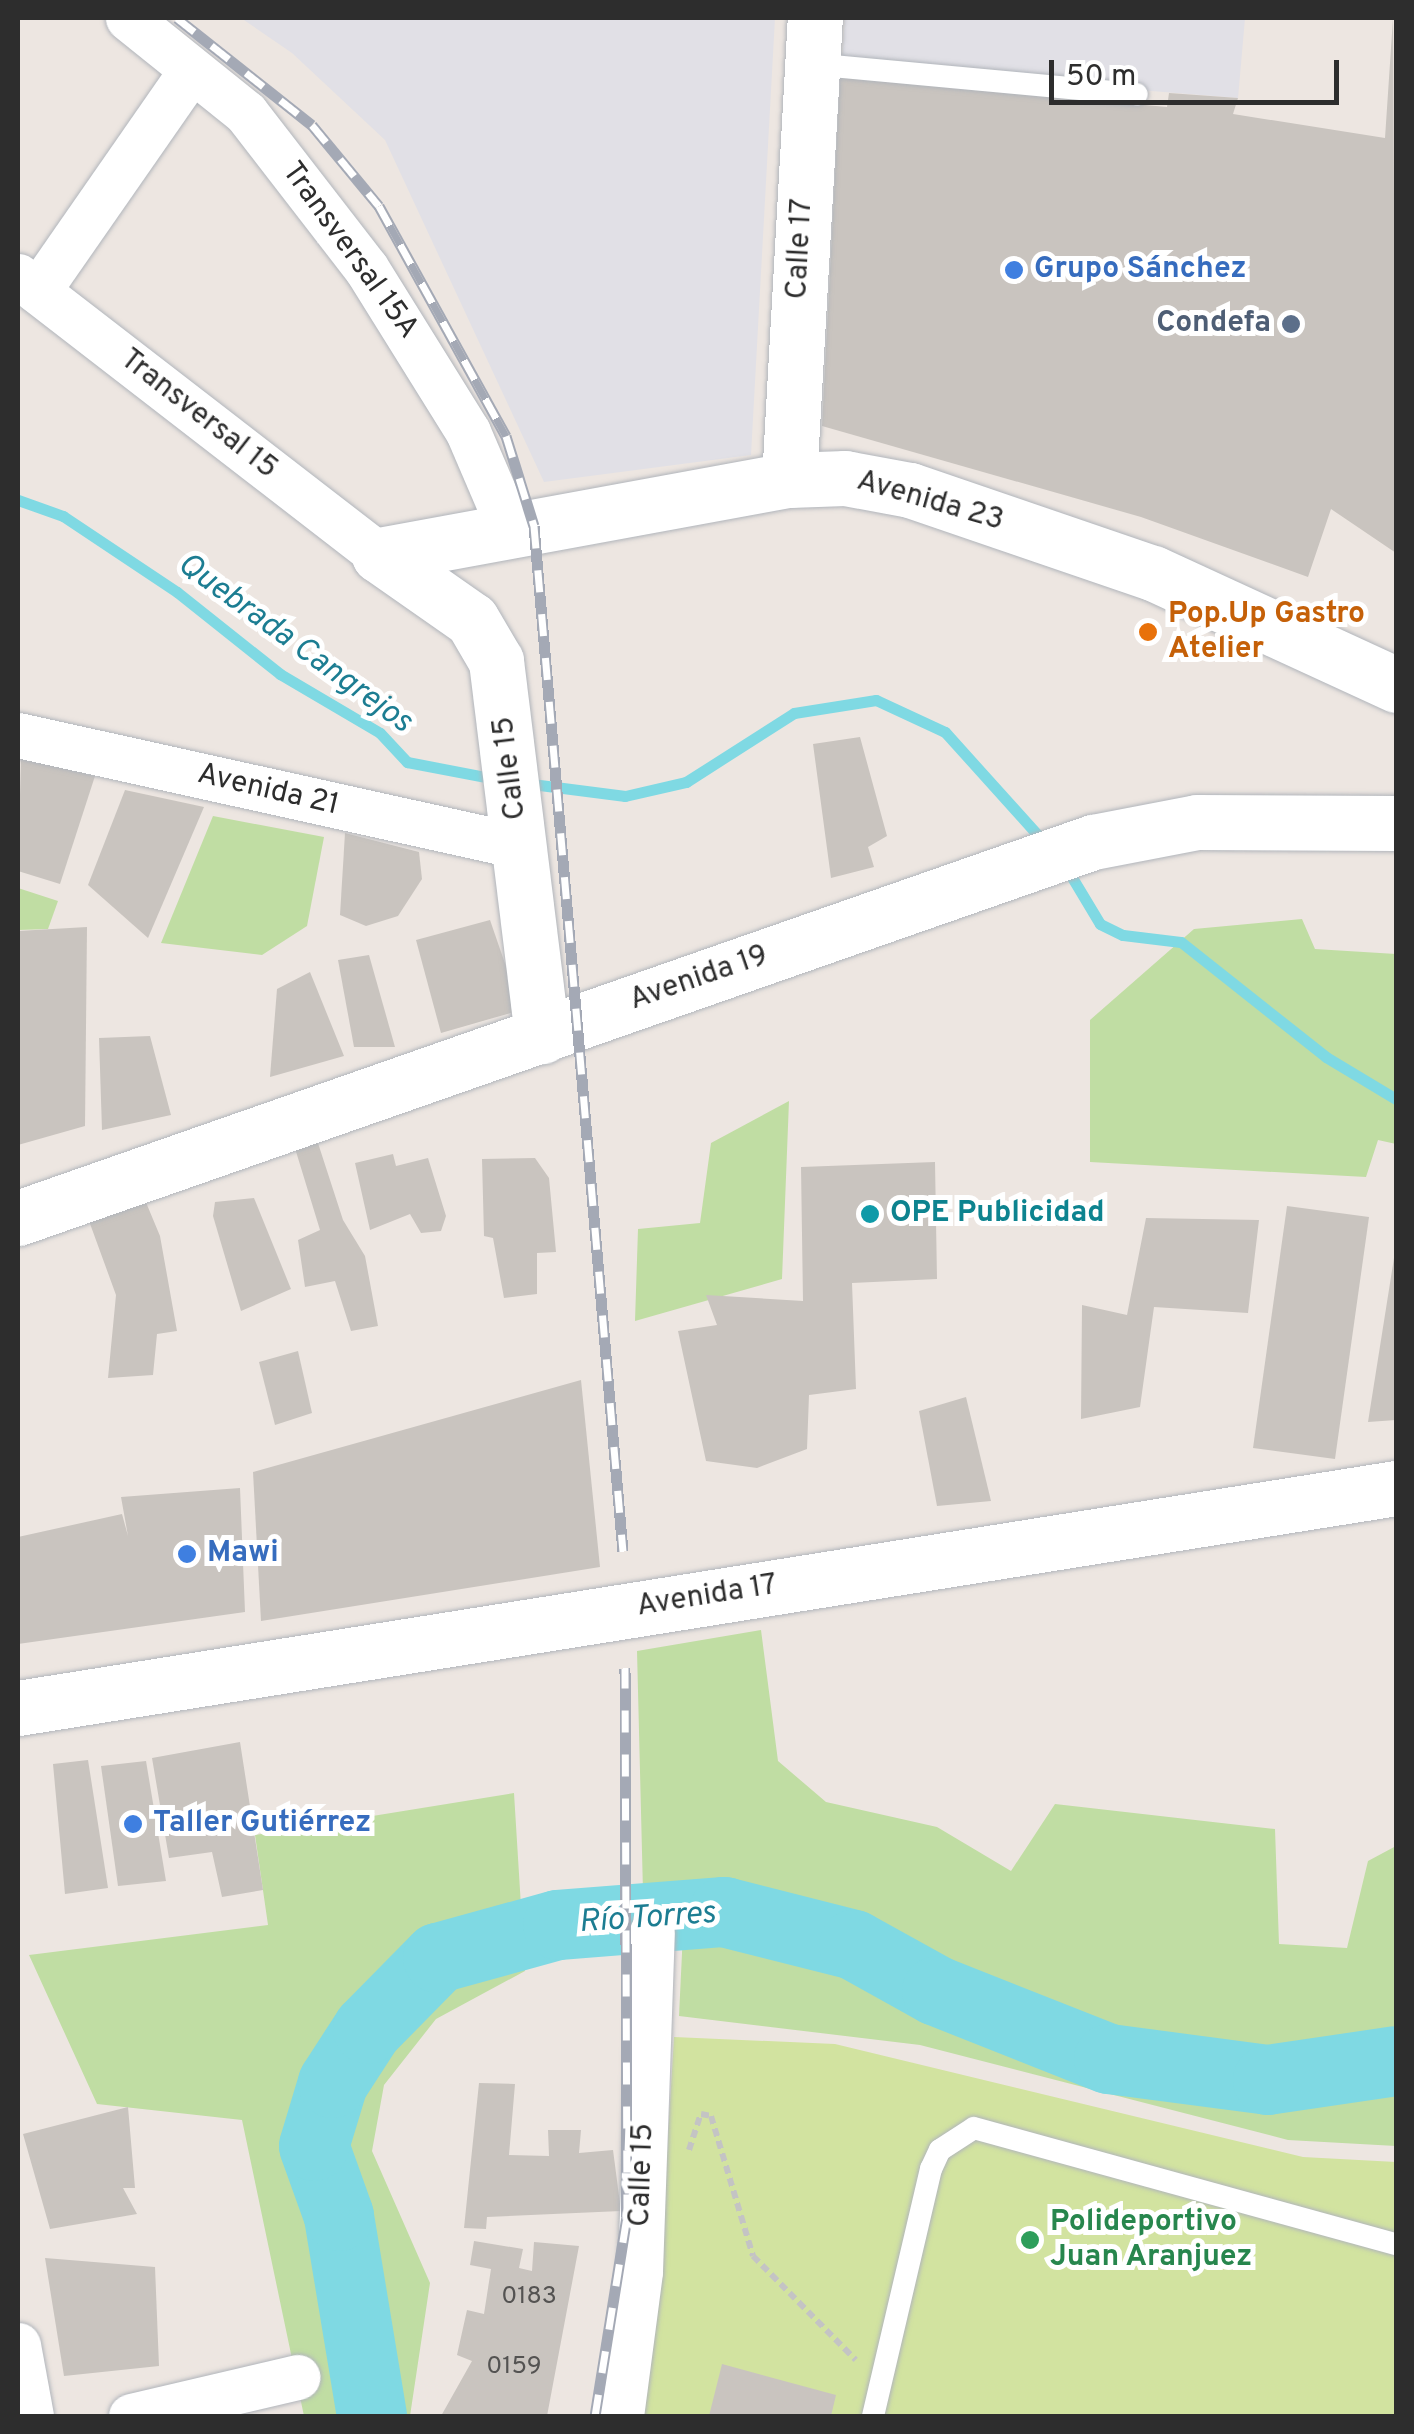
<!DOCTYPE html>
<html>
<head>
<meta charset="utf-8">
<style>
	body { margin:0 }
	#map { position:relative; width:1414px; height:2434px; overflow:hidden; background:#ede6e1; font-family:Overpass,sans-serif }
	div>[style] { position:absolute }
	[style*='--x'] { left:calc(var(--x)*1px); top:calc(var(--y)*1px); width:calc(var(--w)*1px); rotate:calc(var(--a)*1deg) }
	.industrial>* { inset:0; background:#e1e0e6 }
	.green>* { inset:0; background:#c0dda3 }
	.pitch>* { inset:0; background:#d2e3a0 }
	.stream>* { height:11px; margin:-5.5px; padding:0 5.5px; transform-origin:5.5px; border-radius:5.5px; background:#7fd9e3 }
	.river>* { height:70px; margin:-35px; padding:0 35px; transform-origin:35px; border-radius:35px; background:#7fd9e3 }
	.building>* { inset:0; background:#c9c4bf }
	.path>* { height:6px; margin-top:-3px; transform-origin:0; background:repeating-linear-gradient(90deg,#c4c4c4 0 8px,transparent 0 13px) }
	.roads { filter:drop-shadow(0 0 2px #b1b5bb) drop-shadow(0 0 2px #b1b5bb) }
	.lane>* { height:22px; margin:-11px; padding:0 11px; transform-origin:11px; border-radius:11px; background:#fff }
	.street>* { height:45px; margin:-22.5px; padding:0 22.5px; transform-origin:22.5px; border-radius:22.5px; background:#fff }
	.secondary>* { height:55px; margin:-27.5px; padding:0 27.5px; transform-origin:27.5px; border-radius:27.5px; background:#fff }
	.rail>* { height:11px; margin-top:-5.5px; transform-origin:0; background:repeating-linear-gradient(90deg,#fff 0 22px,#a4a9b5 0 44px); box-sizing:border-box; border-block:2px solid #a4a9b5 }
	.dots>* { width:28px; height:28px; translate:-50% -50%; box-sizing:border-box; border:5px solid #fff; border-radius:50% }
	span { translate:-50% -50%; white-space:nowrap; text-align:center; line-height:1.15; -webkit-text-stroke:10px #fff; paint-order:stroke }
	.number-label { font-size:25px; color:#545352 }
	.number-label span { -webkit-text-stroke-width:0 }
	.street-label { font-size:30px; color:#2d2d2d }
	.shop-label { font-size:30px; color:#366cbe; font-weight:700 }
	.left { translate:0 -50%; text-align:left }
	.service-label { font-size:30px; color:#4e5e75; font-weight:700 }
	.right { translate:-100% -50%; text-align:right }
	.food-label { font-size:30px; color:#c56008; font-weight:700 }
	.culture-label { font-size:30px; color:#0d838f; font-weight:700 }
	.leisure-label { font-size:30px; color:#27864d; font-weight:700 }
	.water-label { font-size:32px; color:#1c7d92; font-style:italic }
	.frame { position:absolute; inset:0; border:20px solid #2d2d2d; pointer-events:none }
	.scale { position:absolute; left:1049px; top:60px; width:290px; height:45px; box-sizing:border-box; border:5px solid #2d2d2d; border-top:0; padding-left:12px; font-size:30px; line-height:35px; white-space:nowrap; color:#2d2d2d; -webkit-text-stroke:8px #fff; paint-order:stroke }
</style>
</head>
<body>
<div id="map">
	<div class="industrial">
		<div style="clip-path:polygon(241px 18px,775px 18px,751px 455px,544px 482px,385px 140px,292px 53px)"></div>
		<div style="clip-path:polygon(845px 18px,1245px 18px,1238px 98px,842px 66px)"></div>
	</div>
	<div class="green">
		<div style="clip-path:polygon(213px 816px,324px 837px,307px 926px,262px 955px,161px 943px)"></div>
		<div style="clip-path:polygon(18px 888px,58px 901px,48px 929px,18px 930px)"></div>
		<div style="clip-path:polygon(1302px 919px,1315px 949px,1396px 954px,1396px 1144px,1378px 1140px,1366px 1177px,1090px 1162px,1090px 1020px,1194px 929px)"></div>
		<div style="clip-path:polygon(789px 1101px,782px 1279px,635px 1321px,638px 1229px,700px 1223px,711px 1143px)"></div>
		<div style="clip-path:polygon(761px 1630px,778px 1761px,826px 1802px,937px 1827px,1011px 1871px,1055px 1804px,1275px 1829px,1279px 1944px,1347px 1948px,1368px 1861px,1396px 1846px,1396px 2146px,1288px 2140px,920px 2045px,679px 2016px,685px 1890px,643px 1892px,637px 1651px)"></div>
		<div style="clip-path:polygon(514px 1793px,525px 1971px,436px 2019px,384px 2085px,372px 2151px,430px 2283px,410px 2416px,304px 2416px,242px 2120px,97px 2104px,29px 1955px,268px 1925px,255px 1835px)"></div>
	</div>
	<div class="pitch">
		<div style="clip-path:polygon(674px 2037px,835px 2044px,1303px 2157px,1396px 2162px,1396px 2416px,632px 2416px,657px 2318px)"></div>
	</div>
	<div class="stream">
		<div style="--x:18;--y:500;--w:48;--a:19.6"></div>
		<div style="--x:63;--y:516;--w:137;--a:33.7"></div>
		<div style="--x:177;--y:592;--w:132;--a:38.5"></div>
		<div style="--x:280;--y:674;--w:116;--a:30.5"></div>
		<div style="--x:380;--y:733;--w:40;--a:47"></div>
		<div style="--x:407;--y:762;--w:91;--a:10.8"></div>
		<div style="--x:524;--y:783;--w:102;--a:7.3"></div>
		<div style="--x:625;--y:796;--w:63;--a:-12.9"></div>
		<div style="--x:686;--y:782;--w:128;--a:-32.6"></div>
		<div style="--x:794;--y:713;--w:83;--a:-9"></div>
		<div style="--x:876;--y:700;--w:76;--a:24.9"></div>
		<div style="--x:945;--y:732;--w:149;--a:48"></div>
		<div style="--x:1067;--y:869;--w:64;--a:59"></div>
		<div style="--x:1100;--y:924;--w:25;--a:26"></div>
		<div style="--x:1123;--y:935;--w:58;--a:6.9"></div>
		<div style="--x:1181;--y:942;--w:185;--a:38.4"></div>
		<div style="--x:1326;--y:1057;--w:82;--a:31"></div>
	</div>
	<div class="river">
		<div style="--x:372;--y:2416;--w:203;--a:-99.4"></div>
		<div style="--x:339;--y:2216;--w:74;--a:-109.7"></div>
		<div style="--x:314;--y:2146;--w:66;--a:-73.2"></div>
		<div style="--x:333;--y:2083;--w:64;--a:-57.1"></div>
		<div style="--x:368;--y:2029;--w:100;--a:-45.4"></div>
		<div style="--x:438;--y:1958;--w:124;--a:-15.4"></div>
		<div style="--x:558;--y:1925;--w:167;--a:-4.5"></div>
		<div style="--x:724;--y:1912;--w:134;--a:14.2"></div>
		<div style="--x:854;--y:1945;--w:95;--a:29"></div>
		<div style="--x:937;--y:1991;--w:185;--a:21.6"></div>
		<div style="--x:1109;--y:2059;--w:160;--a:7.5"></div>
		<div style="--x:1268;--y:2080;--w:129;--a:-8.4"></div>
	</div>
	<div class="building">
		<div style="clip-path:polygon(1393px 18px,1396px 553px,1331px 509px,1308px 577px,1141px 517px,822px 426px,840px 77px,1167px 107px,1169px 93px,1238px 98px,1233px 114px,1385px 138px)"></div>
		<div style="clip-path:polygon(860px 737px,887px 836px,868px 847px,874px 867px,831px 878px,813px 744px)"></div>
		<div style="clip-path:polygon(21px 757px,95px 776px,60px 884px,18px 871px)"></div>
		<div style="clip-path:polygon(125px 790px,204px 807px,148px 938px,88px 885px)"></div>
		<div style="clip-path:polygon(345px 833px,419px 852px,422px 879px,398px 916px,366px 926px,340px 915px)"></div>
		<div style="clip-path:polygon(490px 920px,521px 1010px,441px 1033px,416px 940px)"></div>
		<div style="clip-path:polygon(87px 927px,85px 1126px,18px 1145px,18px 931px)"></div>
		<div style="clip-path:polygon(369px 955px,395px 1047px,354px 1047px,338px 960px)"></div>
		<div style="clip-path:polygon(310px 972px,344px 1056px,270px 1077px,277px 989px)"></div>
		<div style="clip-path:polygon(150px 1036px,171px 1115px,102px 1130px,99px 1038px)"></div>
		<div style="clip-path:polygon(317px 1140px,343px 1220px,365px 1256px,378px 1326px,351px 1331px,335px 1281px,305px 1287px,298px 1240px,320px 1230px,294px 1145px)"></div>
		<div style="clip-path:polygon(393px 1154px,396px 1166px,428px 1158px,446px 1216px,441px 1231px,421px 1233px,410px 1214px,370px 1230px,355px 1163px)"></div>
		<div style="clip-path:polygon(535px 1158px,549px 1178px,556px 1252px,537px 1253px,537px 1294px,504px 1298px,493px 1238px,484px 1236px,482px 1159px)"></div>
		<div style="clip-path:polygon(935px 1162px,937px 1279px,852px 1283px,856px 1389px,809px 1395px,807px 1449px,757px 1468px,706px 1461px,678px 1331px,717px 1325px,706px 1295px,803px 1301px,801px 1167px)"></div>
		<div style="clip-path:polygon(254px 1198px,291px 1289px,241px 1311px,213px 1216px,215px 1202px)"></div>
		<div style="clip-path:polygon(145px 1200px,160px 1236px,177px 1331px,157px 1334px,153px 1375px,108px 1378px,116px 1295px,85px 1210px)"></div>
		<div style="clip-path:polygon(1287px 1206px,1369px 1217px,1335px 1459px,1253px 1448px)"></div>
		<div style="clip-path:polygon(1146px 1218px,1259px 1220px,1248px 1313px,1154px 1307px,1140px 1407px,1081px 1419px,1082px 1305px,1127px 1315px)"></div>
		<div style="clip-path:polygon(1394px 1258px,1396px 1420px,1368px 1422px)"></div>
		<div style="clip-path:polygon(298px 1351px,312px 1413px,275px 1425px,259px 1362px)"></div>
		<div style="clip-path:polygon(581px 1380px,600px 1567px,261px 1621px,253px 1472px)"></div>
		<div style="clip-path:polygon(966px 1397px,991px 1501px,937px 1506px,919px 1411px)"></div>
		<div style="clip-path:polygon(240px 1488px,245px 1612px,18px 1644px,18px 1537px,122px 1514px,128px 1536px,121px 1497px)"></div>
		<div style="clip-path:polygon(240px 1742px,263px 1890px,222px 1897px,212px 1852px,169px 1858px,152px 1758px)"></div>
		<div style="clip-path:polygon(88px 1760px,108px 1888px,65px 1894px,53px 1764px)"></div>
		<div style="clip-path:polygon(146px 1761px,166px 1881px,118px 1886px,101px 1766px)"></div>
		<div style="clip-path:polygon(479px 2083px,515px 2084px,509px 2155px,549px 2156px,548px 2130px,581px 2130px,579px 2153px,613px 2150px,621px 2211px,487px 2217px,486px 2229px,464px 2228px)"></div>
		<div style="clip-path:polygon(128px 2107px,135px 2188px,123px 2188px,137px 2214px,50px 2229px,23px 2134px)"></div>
		<div style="clip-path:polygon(474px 2241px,523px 2249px,519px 2268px,532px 2271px,534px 2242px,579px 2246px,547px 2416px,441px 2416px,472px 2361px,457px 2355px,467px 2310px,484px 2314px,491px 2269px,470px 2265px)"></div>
		<div style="clip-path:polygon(45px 2258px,155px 2267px,159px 2366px,64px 2376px)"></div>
		<div style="clip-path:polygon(722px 2364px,836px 2395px,831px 2416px,709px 2416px)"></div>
	</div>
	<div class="path">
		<div style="--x:689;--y:2150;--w:38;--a:-72"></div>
		<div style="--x:701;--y:2114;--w:10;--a:11"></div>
		<div style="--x:711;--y:2116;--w:146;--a:73.3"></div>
		<div style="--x:753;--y:2256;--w:146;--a:45.3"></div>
	</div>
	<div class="roads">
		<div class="lane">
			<div style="--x:811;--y:64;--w:327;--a:5.3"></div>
			<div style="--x:873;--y:2416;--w:254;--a:-76.8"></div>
			<div style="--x:931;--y:2169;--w:21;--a:-65"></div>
			<div style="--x:940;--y:2150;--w:40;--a:-32.9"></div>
			<div style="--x:974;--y:2128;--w:438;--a:15.4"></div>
		</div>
		<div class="street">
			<div style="--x:128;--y:18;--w:151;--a:38.8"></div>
			<div style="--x:246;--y:113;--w:196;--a:52.3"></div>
			<div style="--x:366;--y:268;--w:193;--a:58.1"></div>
			<div style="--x:468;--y:432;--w:107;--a:66.8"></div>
			<div style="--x:18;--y:276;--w:456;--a:37.7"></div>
			<div style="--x:38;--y:291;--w:268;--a:-55.2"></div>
			<div style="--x:18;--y:735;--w:513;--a:12.49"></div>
			<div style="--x:18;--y:2345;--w:72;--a:79.6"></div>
			<div style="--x:131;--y:2416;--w:171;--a:-13.2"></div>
			<div style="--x:621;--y:2416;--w:146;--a:-82.5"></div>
			<div style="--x:640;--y:2271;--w:339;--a:-88"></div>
		</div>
		<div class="secondary">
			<div style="--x:789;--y:480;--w:463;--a:-86.8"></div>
			<div style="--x:379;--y:555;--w:417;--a:-10.4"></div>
			<div style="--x:789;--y:480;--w:56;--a:-2"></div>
			<div style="--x:845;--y:478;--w:66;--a:10.5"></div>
			<div style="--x:910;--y:490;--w:257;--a:18.9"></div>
			<div style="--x:1153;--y:573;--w:268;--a:24.7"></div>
			<div style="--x:379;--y:555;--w:113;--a:35"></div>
			<div style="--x:472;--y:620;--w:48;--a:59.7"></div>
			<div style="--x:496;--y:661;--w:378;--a:83"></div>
			<div style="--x:18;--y:1218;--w:1139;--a:-19.28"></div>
			<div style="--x:1093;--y:842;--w:106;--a:-10.9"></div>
			<div style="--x:1197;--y:822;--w:199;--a:0.3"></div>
			<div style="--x:18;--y:1708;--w:1395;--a:-9.07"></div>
		</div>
	</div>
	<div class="rail">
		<div style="--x:177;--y:18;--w:172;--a:38.4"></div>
		<div style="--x:312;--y:125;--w:105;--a:50.4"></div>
		<div style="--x:379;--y:206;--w:263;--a:61.1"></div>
		<div style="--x:506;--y:436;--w:94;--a:72.7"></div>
		<div style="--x:534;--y:526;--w:1029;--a:85.04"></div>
		<div style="--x:595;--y:2416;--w:203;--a:-80.9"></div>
		<div style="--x:627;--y:2216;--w:548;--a:-90.21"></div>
	</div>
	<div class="dots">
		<div style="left:1014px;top:270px;background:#3f7fe0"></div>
		<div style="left:1291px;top:324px;background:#5c6f8a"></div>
		<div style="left:1148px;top:632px;background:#e8710a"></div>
		<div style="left:870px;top:1214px;background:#0f9aa8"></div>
		<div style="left:187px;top:1554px;background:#3f7fe0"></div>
		<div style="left:133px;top:1824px;background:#3f7fe0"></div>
		<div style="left:1030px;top:2240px;background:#2e9e5b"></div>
	</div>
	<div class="number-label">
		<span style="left:529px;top:2297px">0183</span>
		<span style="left:514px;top:2367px">0159</span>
	</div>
	<div class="street-label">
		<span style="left:801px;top:249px;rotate:-87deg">Calle 17</span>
		<span style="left:349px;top:251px;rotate:54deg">Transversal 15A</span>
		<span style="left:198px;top:415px;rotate:38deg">Transversal 15</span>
		<span style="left:930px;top:502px;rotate:16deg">Avenida 23</span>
		<span style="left:511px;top:768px;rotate:-97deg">Calle 15</span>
		<span style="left:268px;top:791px;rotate:13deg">Avenida 21</span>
		<span style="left:699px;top:979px;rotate:-19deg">Avenida 19</span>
		<span style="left:707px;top:1597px;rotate:-9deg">Avenida 17</span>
		<span style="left:643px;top:2175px;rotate:-88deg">Calle 15</span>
	</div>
	<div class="shop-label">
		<span class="left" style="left:1034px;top:270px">Grupo Sánchez</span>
		<span class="left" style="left:207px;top:1554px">Mawi</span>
		<span class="left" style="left:153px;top:1824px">Taller Gutiérrez</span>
	</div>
	<div class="service-label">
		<span class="right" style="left:1271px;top:324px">Condefa</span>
	</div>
	<div class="food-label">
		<span class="left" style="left:1168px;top:632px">Pop.Up Gastro<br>Atelier</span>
	</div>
	<div class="culture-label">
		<span class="left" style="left:890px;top:1214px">OPE Publicidad</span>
	</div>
	<div class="leisure-label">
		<span class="left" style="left:1050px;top:2240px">Polideportivo<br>Juan Aranjuez</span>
	</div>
	<div class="water-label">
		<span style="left:294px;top:644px;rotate:36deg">Quebrada Cangrejos</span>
		<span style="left:647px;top:1919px;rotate:-4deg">Río Torres</span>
	</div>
	<div class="frame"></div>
	<div class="scale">50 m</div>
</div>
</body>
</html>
